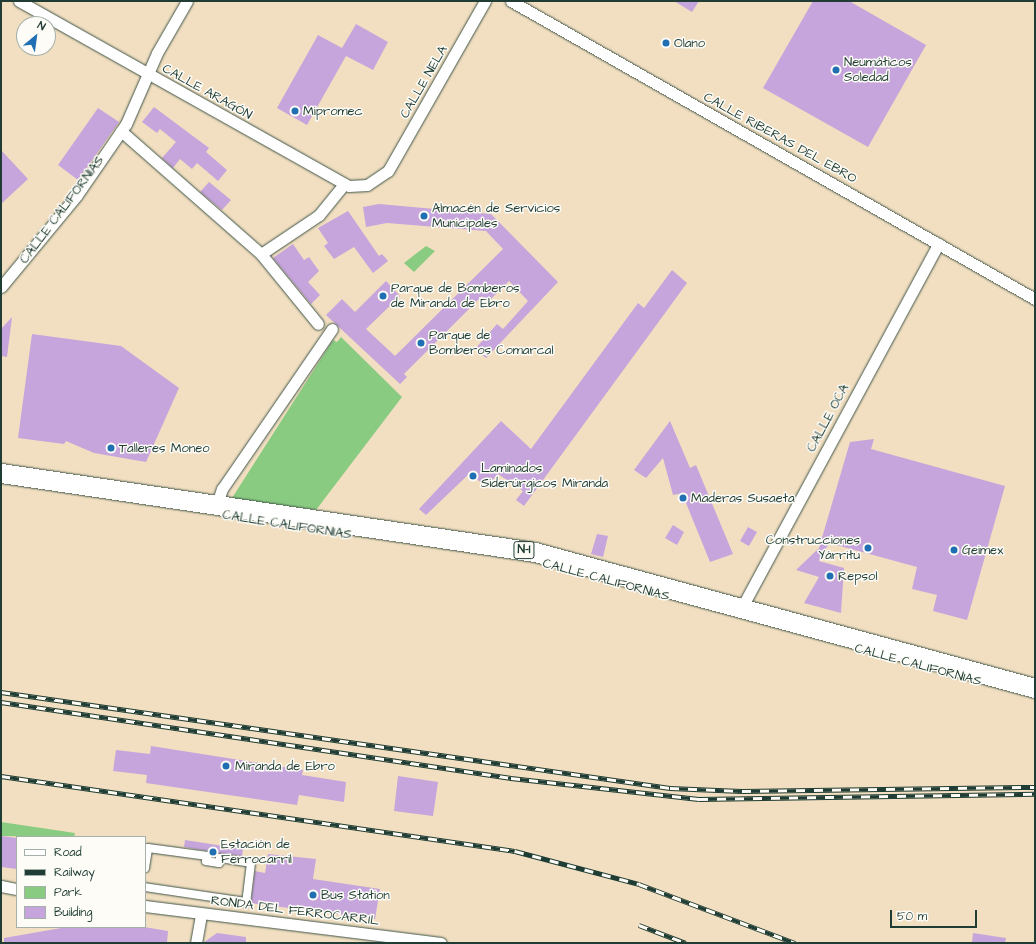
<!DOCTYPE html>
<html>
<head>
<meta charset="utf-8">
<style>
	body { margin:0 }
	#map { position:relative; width:1036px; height:944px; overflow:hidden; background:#f2dfc1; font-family:"Architects Daughter",sans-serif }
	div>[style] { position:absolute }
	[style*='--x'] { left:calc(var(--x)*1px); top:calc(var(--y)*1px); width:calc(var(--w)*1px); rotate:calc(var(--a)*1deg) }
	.green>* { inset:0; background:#8acb82 }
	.building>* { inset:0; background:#c6a4dc }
	.roads { filter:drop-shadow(0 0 1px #3f5549) drop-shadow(0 0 1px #3f5549) }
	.pedestrian>* { height:8px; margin:-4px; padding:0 4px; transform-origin:4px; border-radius:4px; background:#fff }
	.minor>* { height:11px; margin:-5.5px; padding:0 5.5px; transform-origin:5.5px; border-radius:5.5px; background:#fff }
	.trunk>* { height:19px; margin:-9.5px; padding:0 9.5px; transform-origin:9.5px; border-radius:9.5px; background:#fff }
	.rail>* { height:4.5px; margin-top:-2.25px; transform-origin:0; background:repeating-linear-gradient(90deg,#fdfcf7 0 9px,#1f3d34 0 18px); box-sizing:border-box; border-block:1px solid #1f3d34 }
	.dots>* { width:11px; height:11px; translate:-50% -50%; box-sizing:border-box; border:2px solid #fdfcf7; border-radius:50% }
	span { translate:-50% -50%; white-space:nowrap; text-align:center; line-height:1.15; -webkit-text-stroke:3px #fdfcf7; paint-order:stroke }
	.shield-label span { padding:1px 3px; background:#fdfcf7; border:1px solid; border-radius:3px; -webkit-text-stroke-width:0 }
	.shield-label { font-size:12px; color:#1f3d34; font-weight:700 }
	.poi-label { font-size:13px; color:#1f3d34 }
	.left { translate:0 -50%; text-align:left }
	.right { translate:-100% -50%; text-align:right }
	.street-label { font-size:13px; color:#1f3d34 }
	.frame { position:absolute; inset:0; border:2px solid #1f3d34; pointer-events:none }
	.legend { position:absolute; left:16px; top:836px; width:130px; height:92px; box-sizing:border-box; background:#fdfcf7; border:1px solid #a4b0a9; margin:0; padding:5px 7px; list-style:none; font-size:12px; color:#1f3d34 }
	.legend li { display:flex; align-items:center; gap:8px; height:20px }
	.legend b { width:20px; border:1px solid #a4b0a9 }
	.north { position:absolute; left:16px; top:16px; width:40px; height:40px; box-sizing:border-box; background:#fdfcf7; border:1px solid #a4b0a9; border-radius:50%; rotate:29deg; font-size:11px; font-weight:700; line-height:16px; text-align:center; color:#1f3d34 }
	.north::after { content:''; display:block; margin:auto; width:14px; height:18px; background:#1f6fb2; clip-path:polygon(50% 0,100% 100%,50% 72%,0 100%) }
	.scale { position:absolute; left:890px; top:910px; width:87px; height:18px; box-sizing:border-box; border:2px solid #1f3d34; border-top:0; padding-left:5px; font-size:12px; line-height:14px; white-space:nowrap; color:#1f3d34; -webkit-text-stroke:3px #fdfcf7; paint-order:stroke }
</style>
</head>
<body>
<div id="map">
	<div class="green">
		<div style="clip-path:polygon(426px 246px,435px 251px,414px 272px,404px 263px)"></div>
		<div style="clip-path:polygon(341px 337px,402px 397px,316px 510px,232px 498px,333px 340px,337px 342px)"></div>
		<div style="clip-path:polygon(1px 822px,75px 833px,74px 837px,1px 836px)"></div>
	</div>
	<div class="building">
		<div style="clip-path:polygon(674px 1px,699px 1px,692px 12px)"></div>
		<div style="clip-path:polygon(813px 1px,849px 1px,926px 45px,868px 147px,763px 88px)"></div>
		<div style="clip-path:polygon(356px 24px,388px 42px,373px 70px,346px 56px,307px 125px,277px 108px,318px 35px,342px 48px)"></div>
		<div style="clip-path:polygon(154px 107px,209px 148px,206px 152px,227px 170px,218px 181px,197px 163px,192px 169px,180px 159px,173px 168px,162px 158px,176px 142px,160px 129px,157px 133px,142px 122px)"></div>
		<div style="clip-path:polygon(98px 108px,119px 122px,78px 180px,58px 165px)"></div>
		<div style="clip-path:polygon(1px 150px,28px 179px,1px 204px)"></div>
		<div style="clip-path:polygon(209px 182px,231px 200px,222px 210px,200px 192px)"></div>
		<div style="clip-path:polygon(379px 204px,491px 214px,558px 282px,486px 358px,475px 349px,497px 324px,503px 329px,528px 301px,509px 281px,488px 302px,482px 296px,404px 374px,407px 377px,400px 384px,326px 315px,342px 299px,355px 312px,386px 281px,400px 296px,366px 329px,395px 356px,503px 249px,486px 231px,387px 223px,366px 227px,363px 207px)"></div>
		<div style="clip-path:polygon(348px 211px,379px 256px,382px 254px,388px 261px,373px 273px,354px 247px,334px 259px,324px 246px,328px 243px,318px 228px)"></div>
		<div style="clip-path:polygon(293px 244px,304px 260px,309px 257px,319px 271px,308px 282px,320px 295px,311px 304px,273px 258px)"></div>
		<div style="clip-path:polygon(672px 270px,687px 283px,524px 506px,516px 500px,523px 491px,498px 474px,486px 487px,470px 473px,426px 515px,419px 509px,501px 421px,531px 449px,638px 303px,644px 308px)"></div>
		<div style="clip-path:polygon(12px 317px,7px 357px,1px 356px,1px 329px)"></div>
		<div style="clip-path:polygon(32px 334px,121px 346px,179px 388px,146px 462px,94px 453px,66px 441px,64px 444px,18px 438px)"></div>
		<div style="clip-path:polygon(670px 421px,690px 468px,696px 465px,733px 554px,710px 562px,686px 503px,682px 504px,678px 494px,673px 495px,663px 458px,646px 478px,634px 470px)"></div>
		<div style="clip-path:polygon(874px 439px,871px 449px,1005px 486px,967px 620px,933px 611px,937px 595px,912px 589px,917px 567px,829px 543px,819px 561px,844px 568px,841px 613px,804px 603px,819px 577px,796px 570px,819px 548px,850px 442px)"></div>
		<div style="clip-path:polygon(673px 525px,684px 532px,677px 545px,665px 538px)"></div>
		<div style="clip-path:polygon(748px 527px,757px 532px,749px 546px,740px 541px)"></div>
		<div style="clip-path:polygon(597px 534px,608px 536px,603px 557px,591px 554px)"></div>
		<div style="clip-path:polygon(151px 746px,303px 770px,302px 775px,346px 782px,344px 802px,299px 795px,297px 805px,146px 783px,147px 775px,113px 771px,116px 750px,150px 754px)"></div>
		<div style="clip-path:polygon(398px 776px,438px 782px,433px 816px,394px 811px)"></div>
		<div style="clip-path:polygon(1px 836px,17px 838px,17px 869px,1px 867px)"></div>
		<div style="clip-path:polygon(185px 840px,243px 849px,242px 856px,220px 853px,212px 856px,208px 851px,184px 847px)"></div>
		<div style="clip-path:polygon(268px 854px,316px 859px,313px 879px,380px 889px,375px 919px,251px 903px,255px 871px,265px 873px)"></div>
		<div style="clip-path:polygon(67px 927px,144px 927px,168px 931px,167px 943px,4px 943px,4px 938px)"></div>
		<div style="clip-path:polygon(217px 933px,246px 937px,246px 943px,203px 943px)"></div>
		<div style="clip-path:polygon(973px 933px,1006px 938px,1005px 943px,972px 943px)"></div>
	</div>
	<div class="roads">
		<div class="pedestrian">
			<div style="--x:145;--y:868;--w:20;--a:-81"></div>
			<div style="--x:148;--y:848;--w:60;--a:7.7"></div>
			<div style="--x:207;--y:856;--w:5;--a:101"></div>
			<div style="--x:206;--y:861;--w:13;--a:9"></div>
			<div style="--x:219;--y:863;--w:5;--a:-79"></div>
			<div style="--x:220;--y:858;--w:31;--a:9"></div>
			<div style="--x:251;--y:863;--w:39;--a:97"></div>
			<div style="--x:246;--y:902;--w:102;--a:-171.6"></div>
		</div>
		<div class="minor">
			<div style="--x:19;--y:1;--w:378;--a:29.3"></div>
			<div style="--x:349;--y:186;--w:18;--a:-3"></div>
			<div style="--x:367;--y:185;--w:25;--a:-34"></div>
			<div style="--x:388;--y:171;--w:196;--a:-60.3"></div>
			<div style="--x:511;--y:1;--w:603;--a:29.63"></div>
			<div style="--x:121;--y:131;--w:186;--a:41.3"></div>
			<div style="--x:261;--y:254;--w:90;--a:50.8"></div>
			<div style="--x:261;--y:254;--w:70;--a:-33.9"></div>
			<div style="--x:319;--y:215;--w:38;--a:-51"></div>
			<div style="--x:1;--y:287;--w:119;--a:-50.4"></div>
			<div style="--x:77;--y:195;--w:86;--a:-55.4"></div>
			<div style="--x:126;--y:124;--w:77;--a:-66.4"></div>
			<div style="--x:157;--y:53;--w:60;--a:-60"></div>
			<div style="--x:217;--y:504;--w:16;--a:-72"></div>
			<div style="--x:222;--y:489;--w:194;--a:-55.5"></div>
			<div style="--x:742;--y:607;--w:413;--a:-61.6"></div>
			<div style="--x:1;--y:886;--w:16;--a:11"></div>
			<div style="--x:145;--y:906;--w:298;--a:7.1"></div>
			<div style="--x:196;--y:943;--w:29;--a:-80"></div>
		</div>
		<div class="trunk">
			<div style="--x:1;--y:473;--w:540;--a:8.42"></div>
			<div style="--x:535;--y:552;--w:518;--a:15.22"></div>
		</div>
	</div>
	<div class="rail">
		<div style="--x:1;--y:692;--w:676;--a:8.17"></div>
		<div style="--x:670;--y:788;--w:72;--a:2.4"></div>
		<div style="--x:742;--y:791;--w:293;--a:-0.8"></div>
		<div style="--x:1;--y:702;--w:516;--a:8.48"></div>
		<div style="--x:511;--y:778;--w:189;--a:6.4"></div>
		<div style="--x:699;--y:799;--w:336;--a:-0.9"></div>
		<div style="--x:1;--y:776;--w:519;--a:8.3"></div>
		<div style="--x:515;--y:851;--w:128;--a:14.9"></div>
		<div style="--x:639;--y:884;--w:167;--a:20.7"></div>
		<div style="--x:639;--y:925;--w:50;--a:21"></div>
	</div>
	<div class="dots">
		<div style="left:666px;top:43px;background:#1f6fb2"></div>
		<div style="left:836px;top:70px;background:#1f6fb2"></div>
		<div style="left:295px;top:111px;background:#1f6fb2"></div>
		<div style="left:424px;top:216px;background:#1f6fb2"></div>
		<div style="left:383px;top:296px;background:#1f6fb2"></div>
		<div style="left:421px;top:343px;background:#1f6fb2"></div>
		<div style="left:111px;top:448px;background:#1f6fb2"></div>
		<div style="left:473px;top:476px;background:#1f6fb2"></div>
		<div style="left:683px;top:498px;background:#1f6fb2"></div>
		<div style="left:868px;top:548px;background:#1f6fb2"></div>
		<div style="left:954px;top:550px;background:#1f6fb2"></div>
		<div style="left:830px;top:576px;background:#1f6fb2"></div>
		<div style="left:226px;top:766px;background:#1f6fb2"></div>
		<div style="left:213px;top:852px;background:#1f6fb2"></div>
		<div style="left:313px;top:895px;background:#1f6fb2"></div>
	</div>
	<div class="shield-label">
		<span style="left:524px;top:550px">N-I</span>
	</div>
	<div class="poi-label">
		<span class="left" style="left:674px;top:43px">Olano</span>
		<span class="left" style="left:844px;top:70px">Neumáticos<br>Soledad</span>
		<span class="left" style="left:303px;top:111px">Mipromec</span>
		<span class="left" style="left:432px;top:216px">Almacén de Servicios<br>Municipales</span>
		<span class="left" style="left:391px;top:296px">Parque de Bomberos<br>de Miranda de Ebro</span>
		<span class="left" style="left:429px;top:343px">Parque de<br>Bomberos Comarcal</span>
		<span class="left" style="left:119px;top:448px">Talleres Moneo</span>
		<span class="left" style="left:481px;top:476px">Laminados<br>Siderúrgicos Miranda</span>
		<span class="left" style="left:691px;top:498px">Maderas Susaeta</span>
		<span class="right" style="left:860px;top:548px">Construcciones<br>Yárritu</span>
		<span class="left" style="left:962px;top:550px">Geimex</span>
		<span class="left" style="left:838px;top:576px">Repsol</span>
		<span class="left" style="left:235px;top:766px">Miranda de Ebro</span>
		<span class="left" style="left:221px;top:852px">Estación de<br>Ferrocarril</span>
		<span class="left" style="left:321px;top:895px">Bus Station</span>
	</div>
	<div class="street-label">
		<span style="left:424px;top:82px;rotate:-60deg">CALLE NELA</span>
		<span style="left:207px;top:92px;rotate:29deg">CALLE ARAGÓN</span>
		<span style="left:780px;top:138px;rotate:29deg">CALLE RIBERAS DEL EBRO</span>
		<span style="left:62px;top:210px;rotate:-53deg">CALLE CALIFORNIAS</span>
		<span style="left:828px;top:418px;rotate:-62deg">CALLE OCA</span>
		<span style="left:287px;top:525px;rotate:9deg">CALLE CALIFORNIAS</span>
		<span style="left:606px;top:580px;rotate:15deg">CALLE CALIFORNIAS</span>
		<span style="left:918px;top:665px;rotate:15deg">CALLE CALIFORNIAS</span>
		<span style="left:295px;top:911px;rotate:7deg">RONDA DEL FERROCARRIL</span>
	</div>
	<div class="frame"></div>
	<ul class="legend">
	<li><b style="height:5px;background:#fff"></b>Road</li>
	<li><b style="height:5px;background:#1f3d34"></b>Railway</li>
	<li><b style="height:11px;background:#8acb82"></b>Park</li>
	<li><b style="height:11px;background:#c6a4dc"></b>Building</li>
	</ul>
	<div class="north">N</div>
	<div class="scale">50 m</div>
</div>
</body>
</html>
